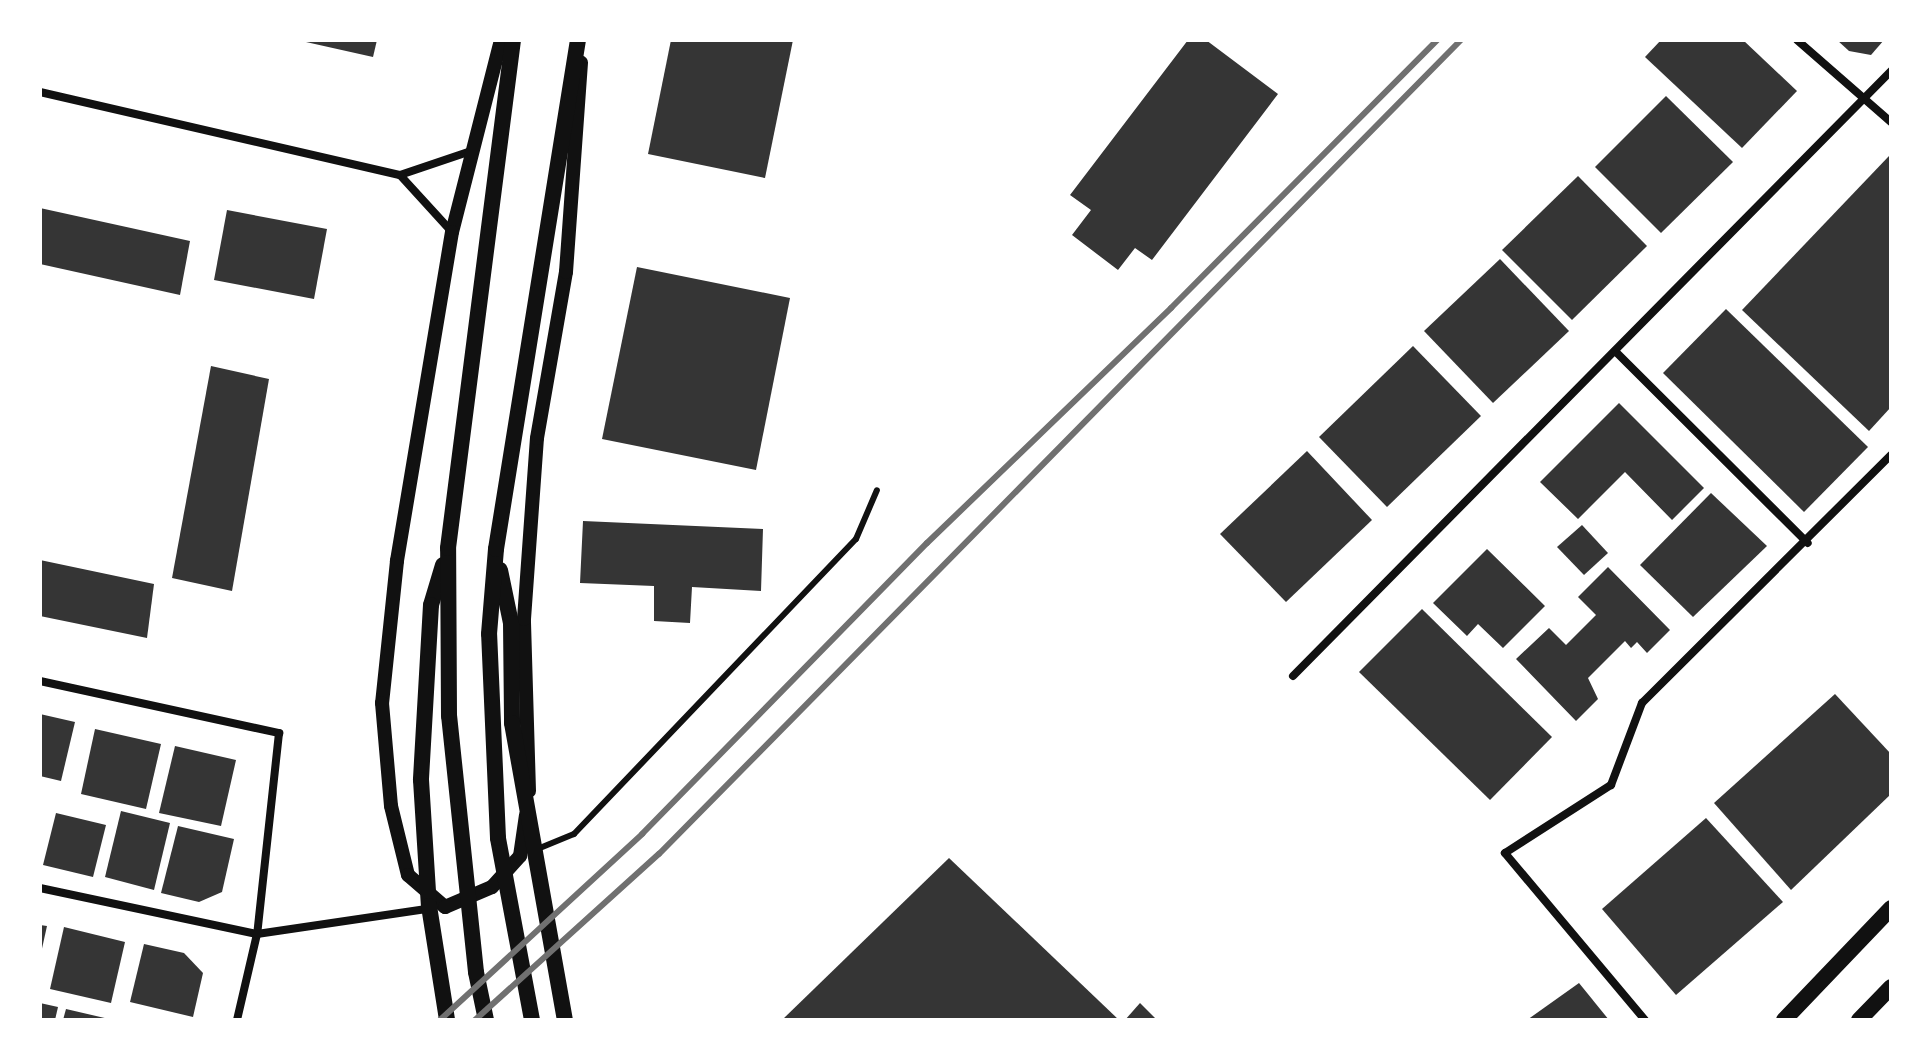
<!DOCTYPE html>
<html>
<head>
<meta charset="utf-8">
<style>
	body { margin:0 }
	#map { position:relative; width:1931px; height:1060px; overflow:hidden; background:#fff; font-family:"Sofia Sans Condensed",sans-serif }
	div>[style] { position:absolute }
	[style*='--x'] { left:calc(var(--x)*1px); top:calc(var(--y)*1px); width:calc(var(--w)*1px); rotate:calc(var(--a)*1deg) }
	.building>* { inset:0; background:#353535 }
	.service>* { height:6px; margin:-3px; padding:0 3px; transform-origin:3px; border-radius:3px; background:#111 }
	.minor>* { height:8px; margin:-4px; padding:0 4px; transform-origin:4px; border-radius:4px; background:#111 }
	.tertiary>* { height:14px; margin:-7px; padding:0 7px; transform-origin:7px; border-radius:7px; background:#111 }
	.secondary>* { height:16px; margin:-8px; padding:0 8px; transform-origin:8px; border-radius:8px; background:#111 }
	.rail>* { height:6px; margin:-3px; padding:0 3px; transform-origin:3px; border-radius:3px; background:#707070 }
	span { translate:-50% -50%; white-space:nowrap; text-align:center; line-height:1.15; -webkit-text-stroke:6px #fff; paint-order:stroke }
	.frame { position:absolute; inset:0; border:42px solid #fff; pointer-events:none }
</style>
</head>
<body>
<div id="map">
	<div class="building">
		<div style="clip-path:polygon(297px 40px,377px 40px,373px 57px)"></div>
		<div style="clip-path:polygon(671px 40px,793px 40px,765px 178px,648px 154px)"></div>
		<div style="clip-path:polygon(1188px 40px,1206px 40px,1278px 94px,1152px 260px,1135px 248px,1118px 270px,1072px 235px,1091px 210px,1070px 195px)"></div>
		<div style="clip-path:polygon(1661px 40px,1743px 40px,1797px 91px,1742px 148px,1645px 57px)"></div>
		<div style="clip-path:polygon(1837px 40px,1884px 40px,1871px 55px,1849px 51px)"></div>
		<div style="clip-path:polygon(1666px 96px,1733px 162px,1661px 233px,1595px 167px)"></div>
		<div style="clip-path:polygon(1889px 156px,1891px 407px,1869px 431px,1742px 310px)"></div>
		<div style="clip-path:polygon(1578px 176px,1647px 246px,1572px 320px,1502px 250px)"></div>
		<div style="clip-path:polygon(40px 208px,190px 241px,180px 295px,40px 264px)"></div>
		<div style="clip-path:polygon(227px 210px,327px 229px,314px 299px,214px 280px)"></div>
		<div style="clip-path:polygon(1500px 259px,1569px 331px,1493px 403px,1424px 331px)"></div>
		<div style="clip-path:polygon(637px 267px,790px 298px,756px 470px,602px 439px)"></div>
		<div style="clip-path:polygon(1726px 309px,1868px 447px,1804px 512px,1663px 373px)"></div>
		<div style="clip-path:polygon(1413px 346px,1481px 416px,1387px 507px,1319px 437px)"></div>
		<div style="clip-path:polygon(211px 366px,269px 379px,232px 591px,172px 578px)"></div>
		<div style="clip-path:polygon(1619px 403px,1704px 488px,1672px 520px,1625px 472px,1578px 519px,1540px 482px)"></div>
		<div style="clip-path:polygon(1307px 451px,1372px 520px,1286px 602px,1220px 534px)"></div>
		<div style="clip-path:polygon(1711px 493px,1767px 546px,1693px 617px,1640px 565px)"></div>
		<div style="clip-path:polygon(583px 521px,763px 529px,761px 591px,692px 587px,690px 623px,654px 621px,654px 586px,580px 583px)"></div>
		<div style="clip-path:polygon(1582px 525px,1608px 553px,1584px 575px,1557px 547px)"></div>
		<div style="clip-path:polygon(1487px 549px,1545px 606px,1503px 648px,1478px 624px,1467px 636px,1433px 603px)"></div>
		<div style="clip-path:polygon(40px 560px,154px 584px,147px 638px,40px 616px)"></div>
		<div style="clip-path:polygon(1608px 567px,1670px 630px,1647px 653px,1637px 642px,1631px 648px,1625px 641px,1588px 678px,1598px 699px,1576px 721px,1516px 659px,1549px 628px,1566px 645px,1596px 615px,1578px 597px)"></div>
		<div style="clip-path:polygon(1422px 609px,1552px 737px,1490px 800px,1359px 672px)"></div>
		<div style="clip-path:polygon(1835px 694px,1891px 754px,1891px 794px,1791px 890px,1714px 803px)"></div>
		<div style="clip-path:polygon(40px 714px,75px 722px,61px 781px,40px 776px)"></div>
		<div style="clip-path:polygon(95px 729px,161px 744px,146px 809px,81px 794px)"></div>
		<div style="clip-path:polygon(175px 746px,236px 760px,221px 826px,159px 813px)"></div>
		<div style="clip-path:polygon(121px 811px,170px 823px,154px 890px,105px 877px)"></div>
		<div style="clip-path:polygon(56px 813px,106px 825px,93px 877px,43px 865px)"></div>
		<div style="clip-path:polygon(1706px 818px,1783px 902px,1676px 995px,1602px 909px)"></div>
		<div style="clip-path:polygon(178px 826px,234px 839px,222px 892px,199px 902px,161px 893px)"></div>
		<div style="clip-path:polygon(949px 858px,1119px 1020px,782px 1020px)"></div>
		<div style="clip-path:polygon(40px 925px,47px 926px,41px 953px,40px 953px)"></div>
		<div style="clip-path:polygon(64px 927px,125px 942px,111px 1003px,50px 989px)"></div>
		<div style="clip-path:polygon(144px 944px,184px 953px,203px 973px,193px 1017px,130px 1002px)"></div>
		<div style="clip-path:polygon(1579px 983px,1609px 1020px,1527px 1020px)"></div>
		<div style="clip-path:polygon(40px 1003px,58px 1007px,55px 1020px,40px 1020px)"></div>
		<div style="clip-path:polygon(1140px 1003px,1157px 1020px,1125px 1020px)"></div>
		<div style="clip-path:polygon(66px 1009px,109px 1019px,109px 1020px,63px 1020px)"></div>
	</div>
	<div class="service">
		<div style="--x:535;--y:850;--w:42;--a:-22.3"></div>
		<div style="--x:574;--y:834;--w:408;--a:-46.3"></div>
		<div style="--x:856;--y:539;--w:53;--a:-66.8"></div>
	</div>
	<div class="minor">
		<div style="--x:1797;--y:40;--w:125;--a:41.1"></div>
		<div style="--x:40;--y:92;--w:369;--a:13"></div>
		<div style="--x:452;--y:232;--w:77;--a:-132.4"></div>
		<div style="--x:400;--y:175;--w:75;--a:-18.7"></div>
		<div style="--x:1615;--y:351;--w:272;--a:44.9"></div>
		<div style="--x:1293;--y:676;--w:851;--a:-45.33"></div>
		<div style="--x:40;--y:681;--w:245;--a:12.3"></div>
		<div style="--x:279;--y:733;--w:202;--a:96.2"></div>
		<div style="--x:257;--y:934;--w:88;--a:103.1"></div>
		<div style="--x:40;--y:888;--w:222;--a:12"></div>
		<div style="--x:257;--y:934;--w:178;--a:-8.4"></div>
		<div style="--x:1645;--y:1020;--w:218;--a:-130"></div>
		<div style="--x:1505;--y:853;--w:126;--a:-32.7"></div>
		<div style="--x:1611;--y:785;--w:88;--a:-69.3"></div>
		<div style="--x:1642;--y:703;--w:351;--a:-44.9"></div>
	</div>
	<div class="tertiary">
		<div style="--x:501;--y:40;--w:198;--a:104.3"></div>
		<div style="--x:452;--y:232;--w:334;--a:99.5"></div>
		<div style="--x:397;--y:561;--w:143;--a:96"></div>
		<div style="--x:382;--y:703;--w:103;--a:85"></div>
		<div style="--x:391;--y:806;--w:71;--a:76.2"></div>
		<div style="--x:408;--y:875;--w:49;--a:40.9"></div>
		<div style="--x:445;--y:907;--w:51;--a:-23.1"></div>
		<div style="--x:492;--y:887;--w:42;--a:-47.9"></div>
		<div style="--x:520;--y:856;--w:41;--a:-81.7"></div>
		<div style="--x:529;--y:791;--w:172;--a:-91.7"></div>
		<div style="--x:524;--y:619;--w:181;--a:-85.9"></div>
		<div style="--x:537;--y:438;--w:169;--a:-80.1"></div>
		<div style="--x:566;--y:272;--w:210;--a:-85.9"></div>
	</div>
	<div class="secondary">
		<div style="--x:443;--y:565;--w:42;--a:106.7"></div>
		<div style="--x:431;--y:605;--w:175;--a:93.3"></div>
		<div style="--x:421;--y:780;--w:126;--a:86.4"></div>
		<div style="--x:429;--y:906;--w:115;--a:81"></div>
		<div style="--x:500;--y:570;--w:54;--a:78.3"></div>
		<div style="--x:511;--y:623;--w:100;--a:89.4"></div>
		<div style="--x:512;--y:723;--w:302;--a:79.9"></div>
		<div style="--x:486;--y:1020;--w:49;--a:-101.8"></div>
		<div style="--x:476;--y:972;--w:257;--a:-96"></div>
		<div style="--x:449;--y:716;--w:168;--a:-90.3"></div>
		<div style="--x:448;--y:548;--w:512;--a:-82.71"></div>
		<div style="--x:532;--y:1020;--w:185;--a:-100.6"></div>
		<div style="--x:498;--y:838;--w:204;--a:-92.5"></div>
		<div style="--x:489;--y:634;--w:85;--a:-85.3"></div>
		<div style="--x:496;--y:549;--w:516;--a:-80.85"></div>
		<div style="--x:1784;--y:1020;--w:155;--a:-46.3"></div>
		<div style="--x:1859;--y:1020;--w:46;--a:-45.9"></div>
	</div>
	<div class="rail">
		<div style="--x:440;--y:1020;--w:275;--a:-42.6"></div>
		<div style="--x:642;--y:834;--w:407;--a:-45.6"></div>
		<div style="--x:927;--y:543;--w:339;--a:-43.9"></div>
		<div style="--x:1171;--y:308;--w:378;--a:-45.2"></div>
		<div style="--x:475;--y:1020;--w:248;--a:-42.1"></div>
		<div style="--x:659;--y:854;--w:1143;--a:-45.43"></div>
	</div>
	<div class="frame"></div>
</div>
</body>
</html>
